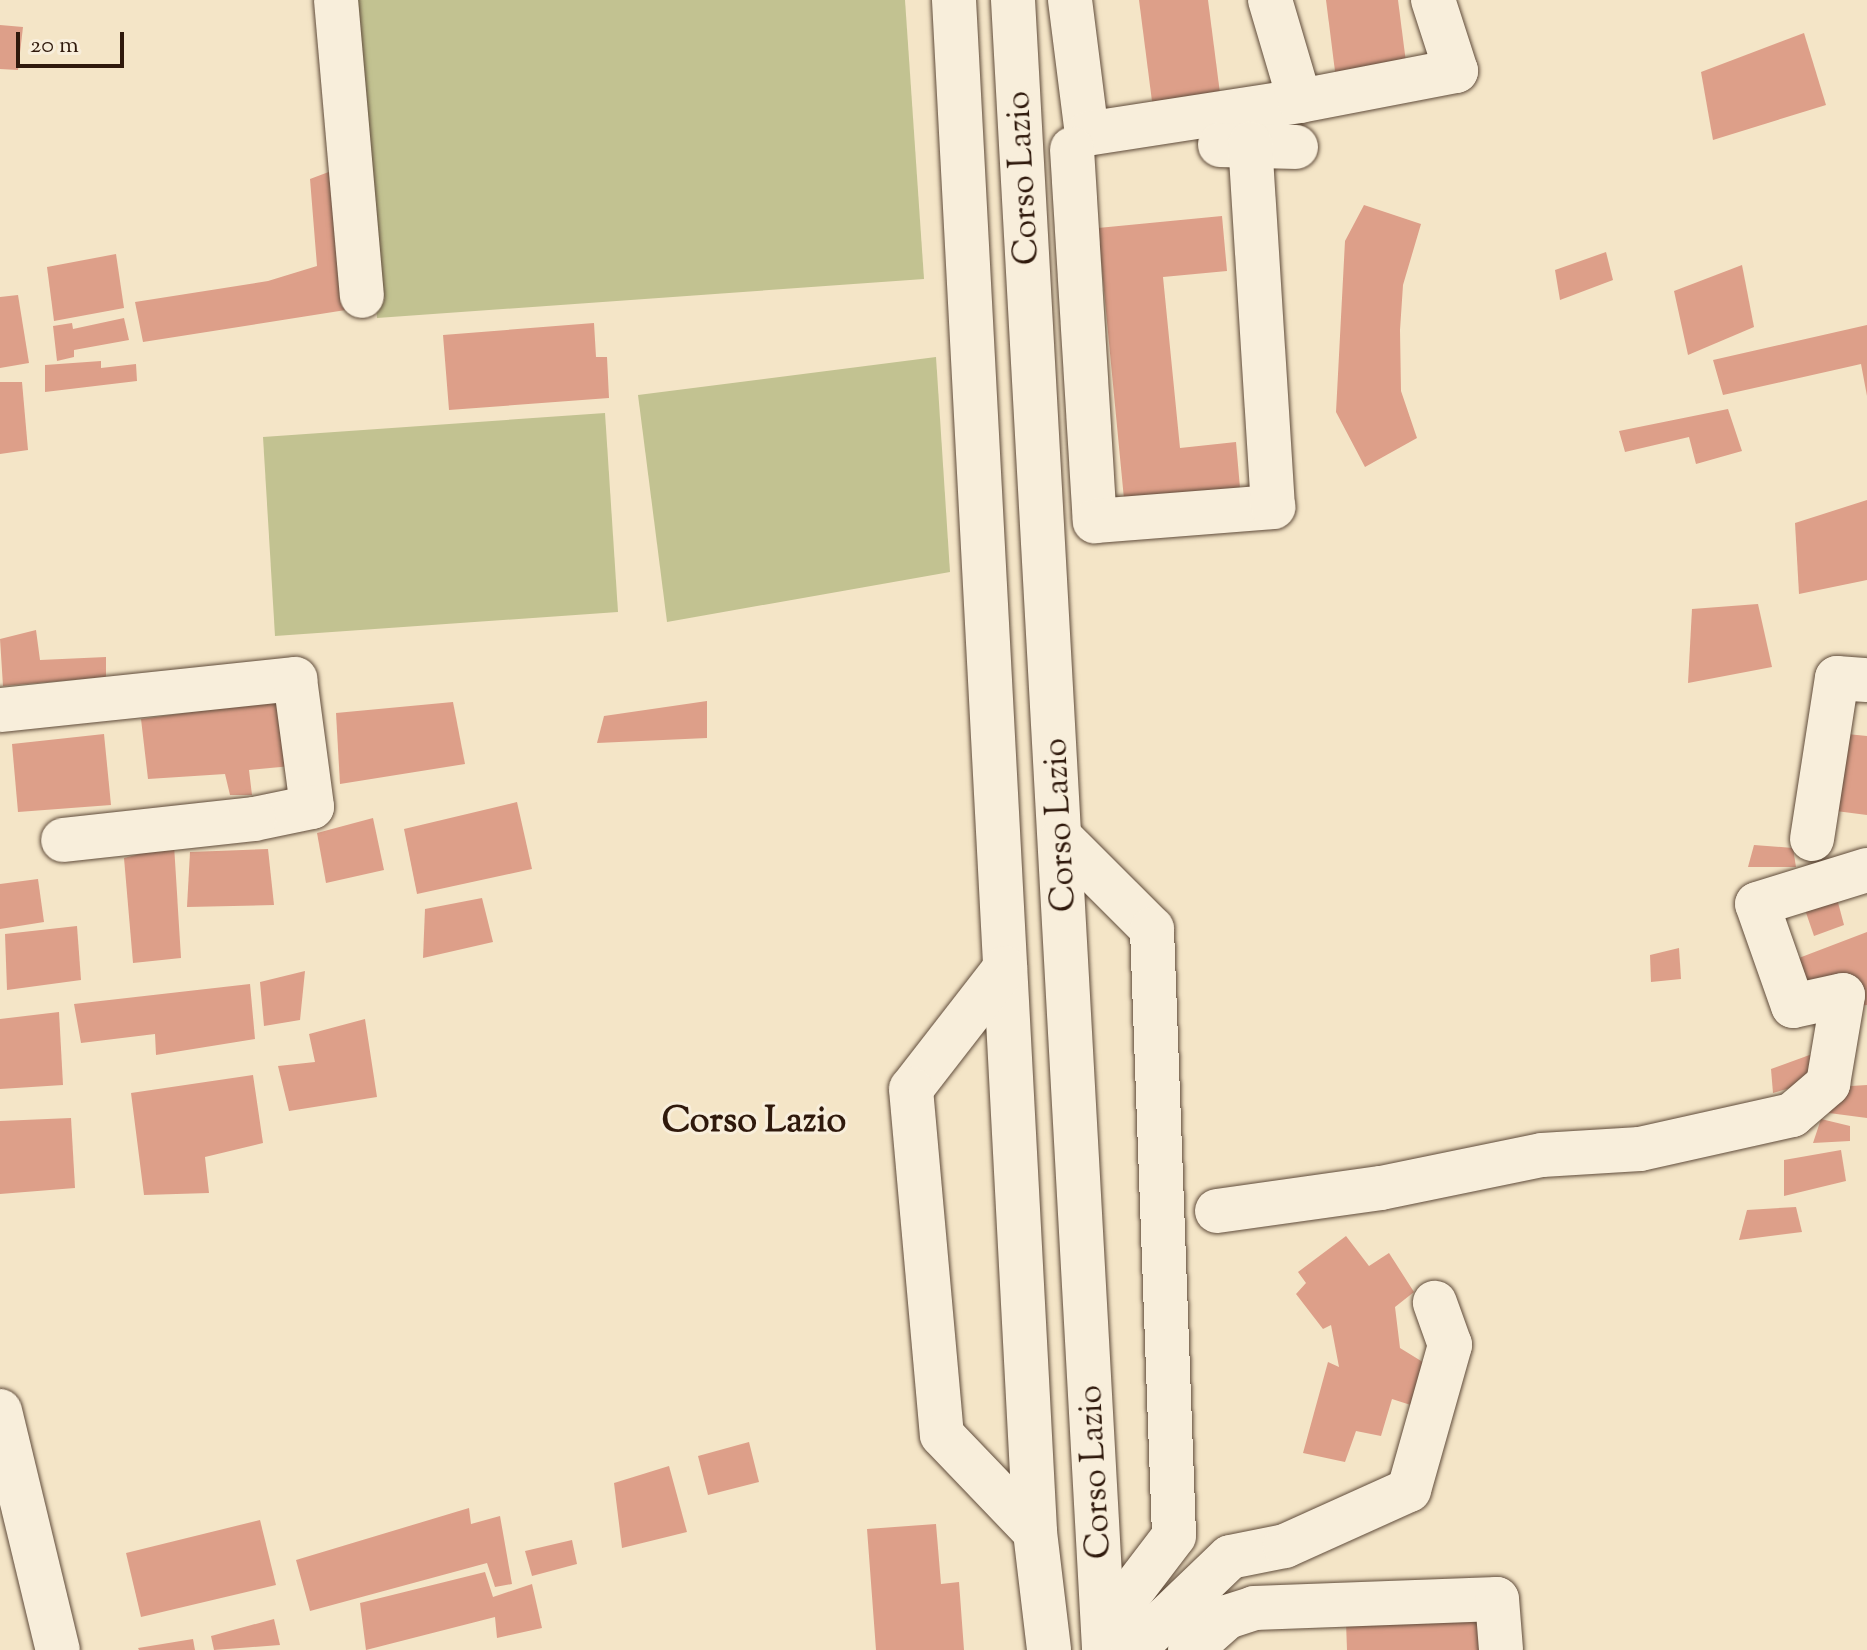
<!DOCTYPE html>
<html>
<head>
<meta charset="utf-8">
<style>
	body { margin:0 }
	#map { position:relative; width:1867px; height:1650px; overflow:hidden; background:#f4e5c7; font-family:"Sorts Mill Goudy",serif }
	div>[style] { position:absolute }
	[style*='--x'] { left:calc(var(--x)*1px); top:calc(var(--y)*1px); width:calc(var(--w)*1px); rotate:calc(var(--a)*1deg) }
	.green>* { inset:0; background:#c2c291 }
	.building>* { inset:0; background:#dd9f89 }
	.roads { filter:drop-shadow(0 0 2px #604c3b) drop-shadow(0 0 2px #604c3b) }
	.minor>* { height:44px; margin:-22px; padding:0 22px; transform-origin:22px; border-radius:22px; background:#f8eedb }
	span { translate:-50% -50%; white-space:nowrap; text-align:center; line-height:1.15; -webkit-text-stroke:6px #f8eedb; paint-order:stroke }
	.street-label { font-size:34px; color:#2f190c }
	.neighbourhood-label { font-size:36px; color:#2f190c; font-weight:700 }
	.scale { position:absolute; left:16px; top:32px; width:108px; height:36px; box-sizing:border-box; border:4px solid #2f190c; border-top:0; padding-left:10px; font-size:24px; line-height:28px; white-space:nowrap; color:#2f190c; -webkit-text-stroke:6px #f8eedb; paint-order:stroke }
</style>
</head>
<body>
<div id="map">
	<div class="green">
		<div style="clip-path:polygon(355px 0,905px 0,924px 279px,377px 318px)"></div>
		<div style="clip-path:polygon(936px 357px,950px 572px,667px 622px,638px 395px)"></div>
		<div style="clip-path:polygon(605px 413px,618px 612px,275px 636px,263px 437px)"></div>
	</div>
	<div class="building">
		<div style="clip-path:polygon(1139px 0,1208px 0,1222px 109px,1154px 117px)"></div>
		<div style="clip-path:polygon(1326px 0,1398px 0,1408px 78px,1337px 87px)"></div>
		<div style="clip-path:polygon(0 25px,23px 27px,18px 70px,0 69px)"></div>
		<div style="clip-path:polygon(1804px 33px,1826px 105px,1713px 140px,1701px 72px)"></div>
		<div style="clip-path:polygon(334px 170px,352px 309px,143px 342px,135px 302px,268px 281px,317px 266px,310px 179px)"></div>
		<div style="clip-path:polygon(1364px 205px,1421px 224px,1403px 285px,1400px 330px,1401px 391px,1417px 438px,1365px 467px,1336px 412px,1345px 241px)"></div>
		<div style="clip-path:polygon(1222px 216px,1227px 271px,1163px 277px,1180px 448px,1236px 442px,1240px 488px,1124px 499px,1098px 228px)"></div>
		<div style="clip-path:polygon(1606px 252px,1613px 280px,1560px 300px,1555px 270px)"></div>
		<div style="clip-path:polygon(116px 254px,124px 308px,54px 321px,47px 267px)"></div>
		<div style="clip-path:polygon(1742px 265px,1754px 327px,1688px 355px,1674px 291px)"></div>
		<div style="clip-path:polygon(18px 295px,29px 363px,0 368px,0 297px)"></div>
		<div style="clip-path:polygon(124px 318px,129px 340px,74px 350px,74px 357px,57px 361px,53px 326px,72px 323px,73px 329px)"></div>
		<div style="clip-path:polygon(594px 323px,596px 357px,607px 357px,609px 398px,449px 410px,443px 335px)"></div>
		<div style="clip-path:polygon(1867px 325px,1867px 396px,1861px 364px,1723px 395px,1713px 360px)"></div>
		<div style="clip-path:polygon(101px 361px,101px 368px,136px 364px,137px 381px,45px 392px,45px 365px)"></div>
		<div style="clip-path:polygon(0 382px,22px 382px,28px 450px,0 454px)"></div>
		<div style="clip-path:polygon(1728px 409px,1742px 451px,1696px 464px,1689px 437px,1625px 452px,1619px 431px)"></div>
		<div style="clip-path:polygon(1867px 500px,1867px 580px,1799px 594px,1795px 523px)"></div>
		<div style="clip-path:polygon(1758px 604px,1772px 667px,1688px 683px,1692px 609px)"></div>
		<div style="clip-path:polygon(36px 630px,40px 660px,106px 657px,106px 677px,3px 686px,0 639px)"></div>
		<div style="clip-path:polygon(295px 698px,302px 765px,249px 770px,252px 795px,230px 795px,225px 774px,148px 779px,141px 719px)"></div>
		<div style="clip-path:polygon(707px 701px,707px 738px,597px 743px,604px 716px)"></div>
		<div style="clip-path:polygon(453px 702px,465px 764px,340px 784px,336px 713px)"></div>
		<div style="clip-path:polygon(104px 734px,111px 805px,18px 812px,12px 744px)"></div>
		<div style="clip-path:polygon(1847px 734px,1867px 736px,1867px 815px,1836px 811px)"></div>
		<div style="clip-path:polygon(517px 802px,532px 869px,417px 894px,404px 829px)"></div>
		<div style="clip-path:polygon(373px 818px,384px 870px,326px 883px,317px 833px)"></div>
		<div style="clip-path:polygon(174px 845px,181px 958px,133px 963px,124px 858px)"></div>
		<div style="clip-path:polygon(1754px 845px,1793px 848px,1796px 867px,1748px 867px)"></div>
		<div style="clip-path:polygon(268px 849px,274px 905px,187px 907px,190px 852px)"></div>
		<div style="clip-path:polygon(38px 879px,44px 922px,0 929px,0 884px)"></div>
		<div style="clip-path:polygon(1835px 891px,1844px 925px,1814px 936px,1801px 898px)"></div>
		<div style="clip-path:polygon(482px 898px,493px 942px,423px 958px,425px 909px)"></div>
		<div style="clip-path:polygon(77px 926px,81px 980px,7px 990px,5px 934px)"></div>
		<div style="clip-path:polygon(1867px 932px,1867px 1005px,1857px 1006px,1862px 983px,1831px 982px,1803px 1001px,1791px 961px)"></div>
		<div style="clip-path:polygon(1679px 948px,1681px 979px,1651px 982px,1650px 955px)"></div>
		<div style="clip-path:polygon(305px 971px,300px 1020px,264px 1026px,260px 982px)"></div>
		<div style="clip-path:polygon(250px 984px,255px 1039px,156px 1055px,155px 1034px,81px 1043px,74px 1004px)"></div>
		<div style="clip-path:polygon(59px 1012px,63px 1085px,0 1089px,0 1019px)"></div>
		<div style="clip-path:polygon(365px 1019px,377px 1097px,289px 1111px,278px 1066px,315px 1062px,309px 1034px)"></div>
		<div style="clip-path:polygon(1815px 1053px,1822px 1079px,1773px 1093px,1771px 1069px)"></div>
		<div style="clip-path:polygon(253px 1075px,263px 1143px,205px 1157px,209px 1193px,144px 1195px,131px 1093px)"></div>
		<div style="clip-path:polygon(1867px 1085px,1867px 1118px,1829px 1113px,1835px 1087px)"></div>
		<div style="clip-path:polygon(71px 1118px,75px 1188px,0 1194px,0 1121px)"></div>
		<div style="clip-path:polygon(1821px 1119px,1850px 1126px,1850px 1141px,1813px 1143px)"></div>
		<div style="clip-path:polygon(1841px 1150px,1846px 1181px,1784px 1196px,1784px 1160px)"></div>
		<div style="clip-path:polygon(1796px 1207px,1802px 1232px,1739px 1240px,1747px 1210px)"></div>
		<div style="clip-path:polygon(1346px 1236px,1369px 1266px,1389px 1253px,1414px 1292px,1395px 1307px,1400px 1348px,1426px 1364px,1417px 1407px,1392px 1399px,1381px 1436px,1356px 1431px,1345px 1462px,1303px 1453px,1328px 1362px,1339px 1367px,1331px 1325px,1323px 1329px,1296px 1294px,1306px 1283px,1298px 1272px)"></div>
		<div style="clip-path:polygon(749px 1442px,759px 1482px,708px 1495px,698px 1456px)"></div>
		<div style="clip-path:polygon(669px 1466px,687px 1532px,622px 1548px,614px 1483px)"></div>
		<div style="clip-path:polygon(469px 1508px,471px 1524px,500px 1516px,512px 1584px,495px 1587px,487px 1563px,310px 1611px,296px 1560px)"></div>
		<div style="clip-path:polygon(260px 1520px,276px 1585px,141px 1617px,126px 1553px)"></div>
		<div style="clip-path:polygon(936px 1524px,941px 1584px,959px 1582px,964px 1650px,876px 1650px,867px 1529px)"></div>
		<div style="clip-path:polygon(572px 1540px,577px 1564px,532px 1576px,525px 1551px)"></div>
		<div style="clip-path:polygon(485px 1572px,493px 1597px,532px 1584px,542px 1628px,497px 1638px,495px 1617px,366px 1650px,360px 1603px)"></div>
		<div style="clip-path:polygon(1478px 1618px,1479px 1650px,1347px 1650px,1346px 1622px)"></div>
		<div style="clip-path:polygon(274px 1619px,280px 1645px,214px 1650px,211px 1636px)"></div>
		<div style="clip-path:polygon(193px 1639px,195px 1650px,139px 1650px,138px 1648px)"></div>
	</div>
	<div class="roads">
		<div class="minor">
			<div style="--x:336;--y:0;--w:297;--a:85"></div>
			<div style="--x:954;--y:0;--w:1534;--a:86.97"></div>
			<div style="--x:1013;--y:0;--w:1653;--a:86.84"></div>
			<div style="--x:1070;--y:0;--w:135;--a:82.8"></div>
			<div style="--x:1087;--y:134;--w:216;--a:-8.8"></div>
			<div style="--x:1270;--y:0;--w:105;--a:73.5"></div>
			<div style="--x:1300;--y:101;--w:159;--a:-10.9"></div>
			<div style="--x:1456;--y:71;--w:75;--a:-107.9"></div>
			<div style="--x:1220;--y:145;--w:76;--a:1.5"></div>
			<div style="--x:1072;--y:149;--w:373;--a:86.5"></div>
			<div style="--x:1095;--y:521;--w:179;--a:-4.5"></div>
			<div style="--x:1273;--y:507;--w:364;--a:-93.6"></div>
			<div style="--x:0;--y:710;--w:297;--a:-6"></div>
			<div style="--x:295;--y:679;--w:129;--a:82.4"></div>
			<div style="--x:312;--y:807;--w:59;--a:168.3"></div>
			<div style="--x:254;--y:819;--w:192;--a:173.7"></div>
			<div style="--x:1062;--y:839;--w:127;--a:45"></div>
			<div style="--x:1152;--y:929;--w:607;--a:87.92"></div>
			<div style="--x:1174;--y:1536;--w:116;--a:127.3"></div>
			<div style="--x:1812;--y:839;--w:163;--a:-81.2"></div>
			<div style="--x:1837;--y:678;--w:30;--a:4"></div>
			<div style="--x:1005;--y:968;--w:153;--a:127.8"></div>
			<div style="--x:911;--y:1089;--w:347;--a:84.9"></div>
			<div style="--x:942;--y:1435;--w:134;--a:46.2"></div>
			<div style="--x:1035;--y:1532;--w:119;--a:83.2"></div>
			<div style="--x:1217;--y:1211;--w:166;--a:-8"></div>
			<div style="--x:1381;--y:1188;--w:164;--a:-11.6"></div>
			<div style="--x:1542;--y:1155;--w:98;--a:-3.5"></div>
			<div style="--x:1640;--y:1149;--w:156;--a:-12.6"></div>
			<div style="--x:1792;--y:1115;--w:48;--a:-40.7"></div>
			<div style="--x:1828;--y:1084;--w:90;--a:-80.4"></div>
			<div style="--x:1843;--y:995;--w:51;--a:167.6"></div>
			<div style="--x:1793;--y:1006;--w:108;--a:-109.4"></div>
			<div style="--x:1757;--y:904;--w:115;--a:-17.2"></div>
			<div style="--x:0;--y:1411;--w:246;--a:76.4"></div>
			<div style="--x:1133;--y:1650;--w:134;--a:-43.8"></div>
			<div style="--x:1230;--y:1557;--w:56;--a:-11.3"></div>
			<div style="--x:1285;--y:1546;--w:136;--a:-24.3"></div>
			<div style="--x:1409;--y:1490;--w:151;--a:-74.2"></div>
			<div style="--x:1450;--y:1345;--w:45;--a:-109.7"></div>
			<div style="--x:1190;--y:1650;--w:50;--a:-41.7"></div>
			<div style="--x:1227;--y:1617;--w:28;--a:-18"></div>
			<div style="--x:1254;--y:1608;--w:243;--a:-2.1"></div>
			<div style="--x:1497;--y:1599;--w:51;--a:85.5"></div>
		</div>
	</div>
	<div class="street-label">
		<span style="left:1024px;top:178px;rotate:-93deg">Corso Lazio</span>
		<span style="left:1061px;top:825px;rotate:-93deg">Corso Lazio</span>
		<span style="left:1096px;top:1472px;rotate:-93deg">Corso Lazio</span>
	</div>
	<div class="neighbourhood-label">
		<span style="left:754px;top:1123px">Corso Lazio</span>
	</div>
	<div class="scale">20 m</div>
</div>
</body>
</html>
